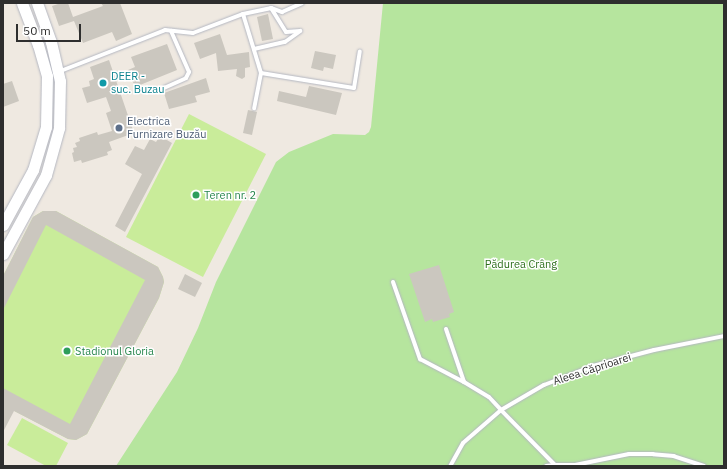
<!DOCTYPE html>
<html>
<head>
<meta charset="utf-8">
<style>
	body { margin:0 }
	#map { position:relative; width:727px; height:469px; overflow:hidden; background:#efe9e1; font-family:"IBM Plex Sans",sans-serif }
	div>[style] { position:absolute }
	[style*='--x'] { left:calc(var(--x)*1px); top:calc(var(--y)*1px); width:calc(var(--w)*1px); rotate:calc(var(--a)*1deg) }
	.green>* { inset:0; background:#b6e59e }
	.pitch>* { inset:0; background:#c9ec9a }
	.building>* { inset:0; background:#cbc7bf }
	.roads { filter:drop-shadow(0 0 1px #b4b7c1) drop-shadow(0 0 1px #b4b7c1) }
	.lane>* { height:4px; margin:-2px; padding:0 2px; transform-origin:2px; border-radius:2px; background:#fff }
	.secondary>* { height:11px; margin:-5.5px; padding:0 5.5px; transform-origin:5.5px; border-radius:5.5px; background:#fff }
	.dots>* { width:11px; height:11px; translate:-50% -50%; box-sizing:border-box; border:2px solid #fff; border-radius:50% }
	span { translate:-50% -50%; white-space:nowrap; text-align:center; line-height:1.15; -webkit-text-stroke:3px #fff; paint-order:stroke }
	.culture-label { font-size:11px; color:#0d838f }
	.left { translate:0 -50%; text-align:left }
	.service-label { font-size:11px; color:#4e5e75 }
	.leisure-label { font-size:11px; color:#27864d }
	.park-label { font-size:11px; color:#2c6e1b }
	.street-label { font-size:11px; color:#2e2e2e }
	.frame { position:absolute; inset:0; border:4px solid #2e2e2e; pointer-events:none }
	.scale { position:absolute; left:16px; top:24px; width:65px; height:18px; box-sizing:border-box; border:2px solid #2e2e2e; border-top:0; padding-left:5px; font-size:12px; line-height:14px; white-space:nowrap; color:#2e2e2e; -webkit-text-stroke:3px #fff; paint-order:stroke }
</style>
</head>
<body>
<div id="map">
	<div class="green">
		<div style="clip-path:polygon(383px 3px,724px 3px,724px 466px,116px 466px,177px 372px,198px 328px,216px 282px,276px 162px,289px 152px,333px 134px,365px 135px,369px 132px,371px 127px)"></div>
	</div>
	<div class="pitch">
		<div style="clip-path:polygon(189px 114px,266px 154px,203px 277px,126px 237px)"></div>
		<div style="clip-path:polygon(43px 211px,56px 211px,158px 267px,163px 277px,164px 282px,159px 298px,87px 434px,76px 440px,68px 439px,3px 405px,3px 276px,33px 217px)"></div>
		<div style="clip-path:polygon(22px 418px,68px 443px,56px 466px,46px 466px,7px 445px)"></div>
	</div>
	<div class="building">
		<div style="clip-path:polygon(61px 3px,68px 3px,73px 17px,103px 6px,101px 3px,120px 3px,132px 34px,116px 41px,112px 32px,83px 43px,74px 21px,59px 26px,52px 6px)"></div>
		<div style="clip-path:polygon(268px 14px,273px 39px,262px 41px,257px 17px)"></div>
		<div style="clip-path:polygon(220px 34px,227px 55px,249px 52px,250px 67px,245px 68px,245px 77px,242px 79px,236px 76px,237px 69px,218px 71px,216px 53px,200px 59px,194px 43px)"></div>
		<div style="clip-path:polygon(167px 44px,177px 70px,135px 87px,128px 70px,135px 67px,131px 57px)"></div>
		<div style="clip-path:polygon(315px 51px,336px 55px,333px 69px,324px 67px,323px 71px,311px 68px)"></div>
		<div style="clip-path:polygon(109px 60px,134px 133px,109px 142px,112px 150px,107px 152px,108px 155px,82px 163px,81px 160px,74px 162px,72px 153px,74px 152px,73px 148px,77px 147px,75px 143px,80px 141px,79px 138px,97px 132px,98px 135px,112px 131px,106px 113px,111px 111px,106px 97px,87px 103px,82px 88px,90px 86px,89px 81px,94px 79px,90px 67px)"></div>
		<div style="clip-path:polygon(206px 78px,210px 92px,195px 96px,197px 102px,169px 109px,164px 93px)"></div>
		<div style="clip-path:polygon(12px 81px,19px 101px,3px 107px,3px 84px)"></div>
		<div style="clip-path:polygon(309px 86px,342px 93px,336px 115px,277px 101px,279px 91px,306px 97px)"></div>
		<div style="clip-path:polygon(248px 110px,257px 112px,252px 135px,243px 133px)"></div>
		<div style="clip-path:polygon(160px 136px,172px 143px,125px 232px,115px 226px,142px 174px,125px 164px,135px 146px,144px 150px,150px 139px,156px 142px)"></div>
		<div style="clip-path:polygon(43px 211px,56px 211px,158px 267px,163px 277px,164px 282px,159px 298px,87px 434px,76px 440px,68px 439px,14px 411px,3px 432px,3px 388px,70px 424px,145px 280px,46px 225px,3px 310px,3px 276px,33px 217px)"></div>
		<div style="clip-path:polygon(439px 265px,454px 312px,449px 314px,450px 317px,433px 322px,432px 319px,425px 322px,409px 274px)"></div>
		<div style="clip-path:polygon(185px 274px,202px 283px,195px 297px,178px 289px)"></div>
	</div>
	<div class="roads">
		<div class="lane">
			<div style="--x:243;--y:14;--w:62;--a:73"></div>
			<div style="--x:261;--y:73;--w:36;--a:101"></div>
			<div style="--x:254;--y:49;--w:32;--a:-13"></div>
			<div style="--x:285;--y:42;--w:19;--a:-36"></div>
			<div style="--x:300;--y:31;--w:14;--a:176"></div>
			<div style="--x:286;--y:32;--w:28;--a:-122"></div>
			<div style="--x:58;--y:72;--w:115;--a:-21.4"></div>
			<div style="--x:165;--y:30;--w:28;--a:6"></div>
			<div style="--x:193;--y:33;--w:53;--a:-20.8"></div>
			<div style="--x:243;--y:14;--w:29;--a:-12"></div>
			<div style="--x:271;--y:8;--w:12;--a:20"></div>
			<div style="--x:282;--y:12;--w:22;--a:-24"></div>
			<div style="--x:261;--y:73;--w:94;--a:9.2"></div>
			<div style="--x:354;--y:88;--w:37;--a:-81"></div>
			<div style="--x:164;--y:88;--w:24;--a:-24"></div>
			<div style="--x:186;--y:78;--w:7;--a:-63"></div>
			<div style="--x:189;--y:72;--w:45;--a:-113.7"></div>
			<div style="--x:393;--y:282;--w:82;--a:70.7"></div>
			<div style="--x:420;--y:359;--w:50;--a:27.6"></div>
			<div style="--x:446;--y:329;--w:56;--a:71.2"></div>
			<div style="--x:464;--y:382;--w:29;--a:31"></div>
			<div style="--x:489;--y:397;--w:18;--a:47"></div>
			<div style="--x:501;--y:410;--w:50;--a:139"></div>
			<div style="--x:463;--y:443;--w:26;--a:119"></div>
			<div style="--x:546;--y:466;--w:9;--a:-6"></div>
			<div style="--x:704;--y:466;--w:32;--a:-162"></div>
			<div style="--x:674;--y:456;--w:21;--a:-175"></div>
			<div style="--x:653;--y:454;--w:24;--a:180"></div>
			<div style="--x:629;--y:454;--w:55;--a:168.5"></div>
			<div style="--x:575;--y:465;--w:20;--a:180"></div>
			<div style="--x:555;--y:465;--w:77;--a:-134.5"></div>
			<div style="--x:501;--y:410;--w:50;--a:-30.2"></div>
			<div style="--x:544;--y:385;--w:53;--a:-21.2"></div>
			<div style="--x:593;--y:366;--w:63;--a:-14.7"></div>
			<div style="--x:654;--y:350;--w:71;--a:-11.3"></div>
		</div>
		<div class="secondary">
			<div style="--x:3;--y:225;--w:63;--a:-61.4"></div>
			<div style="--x:33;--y:170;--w:45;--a:-73.2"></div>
			<div style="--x:46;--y:127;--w:51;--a:-88.9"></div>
			<div style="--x:47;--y:76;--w:32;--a:-106"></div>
			<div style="--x:38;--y:45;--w:45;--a:-110.9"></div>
			<div style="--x:3;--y:254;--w:90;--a:-61.4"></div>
			<div style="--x:46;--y:175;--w:49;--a:-74.5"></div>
			<div style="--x:59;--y:128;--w:47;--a:-88.8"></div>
			<div style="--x:60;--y:81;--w:40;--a:-103"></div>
			<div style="--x:51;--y:42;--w:41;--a:-109.7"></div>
		</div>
	</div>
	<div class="dots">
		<div style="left:103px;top:83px;background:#0f9aa8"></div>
		<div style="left:119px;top:128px;background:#5c6f8a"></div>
		<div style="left:196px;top:195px;background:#2e9e5b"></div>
		<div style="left:67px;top:351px;background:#2e9e5b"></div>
	</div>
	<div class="culture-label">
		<span class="left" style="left:111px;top:83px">DEER -<br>suc. Buzau</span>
	</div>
	<div class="service-label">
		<span class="left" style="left:127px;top:128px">Electrica<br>Furnizare Buzău</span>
	</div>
	<div class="leisure-label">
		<span class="left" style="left:204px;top:195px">Teren nr. 2</span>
		<span class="left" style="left:75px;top:351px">Stadionul Gloria</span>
	</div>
	<div class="park-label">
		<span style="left:521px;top:264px">Pădurea Crâng</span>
	</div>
	<div class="street-label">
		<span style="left:592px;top:369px;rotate:-18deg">Aleea Căprioarei</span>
	</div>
	<div class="frame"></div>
	<div class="scale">50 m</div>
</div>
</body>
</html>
